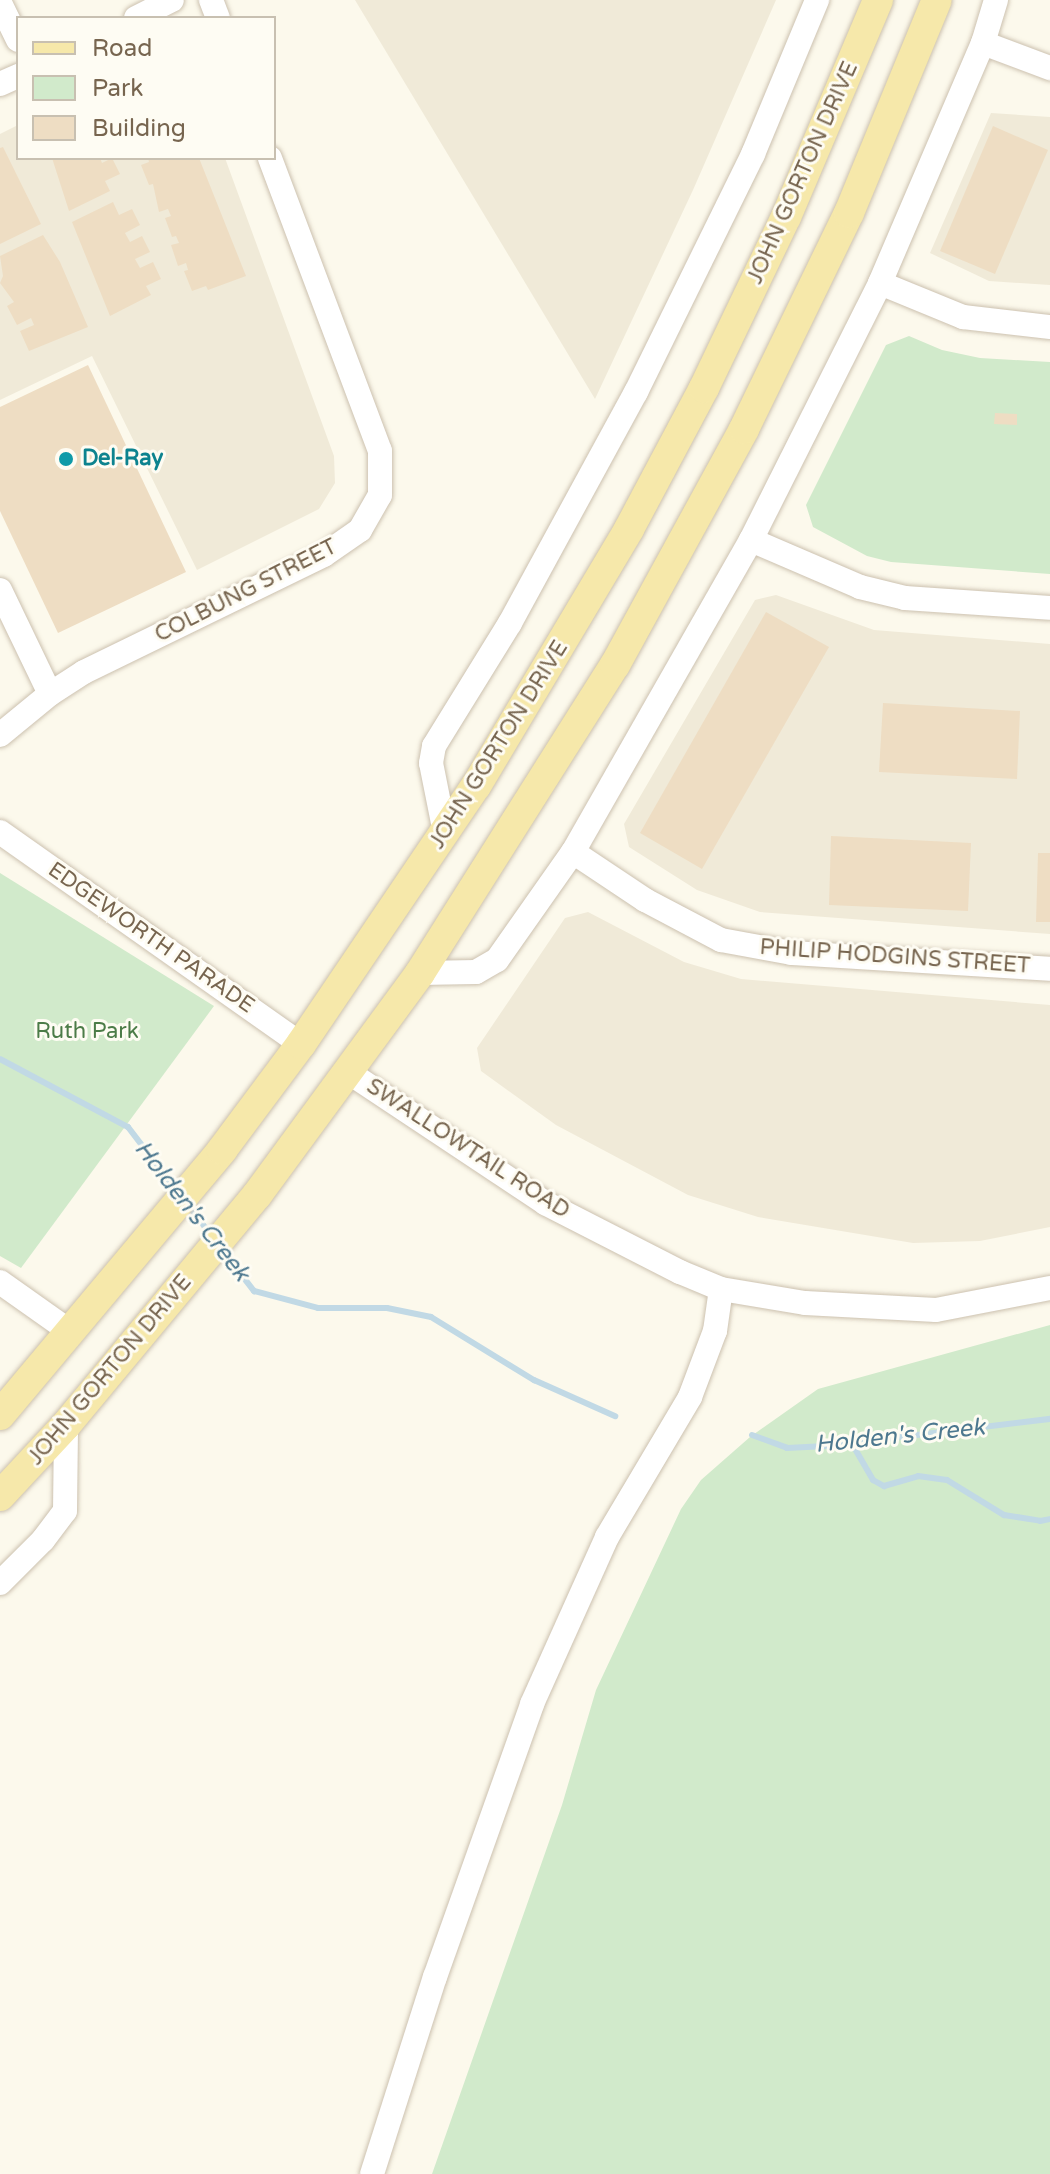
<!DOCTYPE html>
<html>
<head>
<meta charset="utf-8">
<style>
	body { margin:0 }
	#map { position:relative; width:1050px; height:2174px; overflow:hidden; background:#fcf9ec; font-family:"Varela Round",sans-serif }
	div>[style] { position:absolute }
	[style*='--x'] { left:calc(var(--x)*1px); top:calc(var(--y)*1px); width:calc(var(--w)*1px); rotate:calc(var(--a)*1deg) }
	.residential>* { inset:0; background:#f0ead8 }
	.green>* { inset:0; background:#d1eacb }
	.stream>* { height:6px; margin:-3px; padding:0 3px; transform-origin:3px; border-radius:3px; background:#c1d9e5 }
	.building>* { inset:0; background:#eeddc3 }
	.roads { filter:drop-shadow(0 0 2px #ccc1af) drop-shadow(0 0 2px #ccc1af) }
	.minor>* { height:24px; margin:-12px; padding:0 12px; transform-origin:12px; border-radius:12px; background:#fff }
	.major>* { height:30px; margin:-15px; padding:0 15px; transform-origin:15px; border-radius:15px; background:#f6e8aa }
	.dots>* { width:22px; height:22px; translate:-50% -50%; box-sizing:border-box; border:4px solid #fefcf3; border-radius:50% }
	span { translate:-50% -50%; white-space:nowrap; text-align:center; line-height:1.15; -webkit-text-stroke:6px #fefcf3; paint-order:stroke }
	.street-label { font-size:22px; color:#77654f }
	.culture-label { font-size:22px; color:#0d838f; font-weight:700 }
	.left { translate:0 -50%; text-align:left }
	.park-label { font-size:22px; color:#4c7c48 }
	.water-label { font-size:24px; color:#4d788f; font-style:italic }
	.legend { position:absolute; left:16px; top:16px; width:260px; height:144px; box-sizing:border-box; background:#fefcf3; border:2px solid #c8c0b1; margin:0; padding:10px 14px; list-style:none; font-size:24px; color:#77654f }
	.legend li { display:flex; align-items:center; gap:16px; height:40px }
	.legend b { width:40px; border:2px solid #c8c0b1 }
</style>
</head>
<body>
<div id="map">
	<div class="residential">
		<div style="clip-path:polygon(355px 0,776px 0,693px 190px,595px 399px)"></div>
		<div style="clip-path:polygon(991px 113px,1050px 117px,1050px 285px,989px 281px,930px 253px)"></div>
		<div style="clip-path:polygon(18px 125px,18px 158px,225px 158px,334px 456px,335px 483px,319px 509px,197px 570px,92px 356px,0 400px,0 134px)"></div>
		<div style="clip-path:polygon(776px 595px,874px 630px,1050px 644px,1050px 934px,760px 912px,697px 890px,629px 847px,624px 824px,755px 600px)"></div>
		<div style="clip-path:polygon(588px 912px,684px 962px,741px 979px,1050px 1005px,1050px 1227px,980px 1241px,913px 1243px,758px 1217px,688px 1195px,556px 1125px,481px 1071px,477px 1048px,565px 918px)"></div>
	</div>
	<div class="green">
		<div style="clip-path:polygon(909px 336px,942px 350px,980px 358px,1050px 362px,1050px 574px,891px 562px,867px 556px,813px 527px,806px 505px,886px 345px)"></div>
		<div style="clip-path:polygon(0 873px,214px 1006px,21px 1268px,0 1256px)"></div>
		<div style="clip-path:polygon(1050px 1325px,1050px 2174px,432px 2174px,562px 1805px,596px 1690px,681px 1509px,701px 1480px,750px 1437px,818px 1389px)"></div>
	</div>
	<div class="stream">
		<div style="--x:0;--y:1059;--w:145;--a:28"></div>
		<div style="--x:128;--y:1127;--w:81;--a:52.6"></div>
		<div style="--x:189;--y:1206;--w:36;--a:53"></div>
		<div style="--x:223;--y:1251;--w:51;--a:52.2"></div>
		<div style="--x:254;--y:1291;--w:66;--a:14.9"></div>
		<div style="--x:318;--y:1308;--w:69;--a:0"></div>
		<div style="--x:387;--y:1308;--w:45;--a:11.6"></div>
		<div style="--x:431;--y:1317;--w:121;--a:31.5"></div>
		<div style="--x:534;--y:1380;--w:89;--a:24"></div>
		<div style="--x:752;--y:1435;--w:37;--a:20"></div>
		<div style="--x:787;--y:1448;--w:39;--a:-3"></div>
		<div style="--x:826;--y:1446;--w:226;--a:-6.9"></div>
		<div style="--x:851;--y:1442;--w:44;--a:59.9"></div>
		<div style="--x:873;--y:1480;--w:13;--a:29"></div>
		<div style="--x:884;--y:1486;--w:35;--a:-16"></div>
		<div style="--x:918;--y:1476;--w:29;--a:8"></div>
		<div style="--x:947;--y:1480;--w:67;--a:31.6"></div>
		<div style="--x:1004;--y:1515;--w:36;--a:9"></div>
		<div style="--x:1040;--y:1521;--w:10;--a:-11"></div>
	</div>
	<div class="building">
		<div style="clip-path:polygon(993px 126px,1048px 150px,995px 274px,940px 251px)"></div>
		<div style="clip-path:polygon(3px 147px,41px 224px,0 244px,0 148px)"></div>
		<div style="clip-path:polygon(52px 158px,100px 158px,102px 163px,112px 158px,120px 174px,105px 181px,110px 191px,69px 211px)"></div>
		<div style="clip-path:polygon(148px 158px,199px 158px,246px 276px,208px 290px,206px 286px,192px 291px,184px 271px,188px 270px,186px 263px,178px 266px,171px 245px,179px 243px,176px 236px,172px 237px,165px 218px,171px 216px,168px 209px,159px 212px,153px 184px,149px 185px,141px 165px,149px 162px)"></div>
		<div style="clip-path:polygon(113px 202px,119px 215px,132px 209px,140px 225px,125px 233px,130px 242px,142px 236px,150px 252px,135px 259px,140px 268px,153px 262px,161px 279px,146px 286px,151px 295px,110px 316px,72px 222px)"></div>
		<div style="clip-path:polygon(43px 235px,60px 262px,88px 327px,29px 351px,20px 331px,34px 325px,31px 318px,17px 325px,7px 306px,14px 302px,0 283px,3px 276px,0 256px)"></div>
		<div style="clip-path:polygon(88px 365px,186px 572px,58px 633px,0 511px,0 407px)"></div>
		<div style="clip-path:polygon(995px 413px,1017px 414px,1017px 425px,994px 424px)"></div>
		<div style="clip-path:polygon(766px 612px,829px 647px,702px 869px,640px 833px)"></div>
		<div style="clip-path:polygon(883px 703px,1020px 711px,1017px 779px,879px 772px)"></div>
		<div style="clip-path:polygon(831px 836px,971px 843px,968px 911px,829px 905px)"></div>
		<div style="clip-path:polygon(1038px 853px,1050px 853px,1050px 922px,1036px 922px)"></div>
	</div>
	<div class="roads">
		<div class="minor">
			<div style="--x:211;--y:0;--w:19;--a:69"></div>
			<div style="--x:0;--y:3;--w:41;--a:64.1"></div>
			<div style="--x:136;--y:18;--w:40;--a:-26.6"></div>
			<div style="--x:983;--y:43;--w:72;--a:20.5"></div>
			<div style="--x:0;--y:84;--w:20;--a:-24"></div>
			<div style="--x:880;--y:283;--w:90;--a:22.3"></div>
			<div style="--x:963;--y:317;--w:88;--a:6.6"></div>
			<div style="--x:751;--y:540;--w:119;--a:23.3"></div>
			<div style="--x:860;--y:587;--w:46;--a:13.7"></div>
			<div style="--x:905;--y:598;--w:145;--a:3.9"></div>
			<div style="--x:0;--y:590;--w:115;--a:64.3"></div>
			<div style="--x:0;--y:735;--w:65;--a:-39.4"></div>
			<div style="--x:50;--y:694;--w:40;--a:-32.9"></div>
			<div style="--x:84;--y:672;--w:267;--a:-26"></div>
			<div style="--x:324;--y:555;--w:44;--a:-34.8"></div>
			<div style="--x:360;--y:530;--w:40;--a:-60.3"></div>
			<div style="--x:380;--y:495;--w:44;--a:-90"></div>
			<div style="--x:380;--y:451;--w:313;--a:-110.6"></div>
			<div style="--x:0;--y:832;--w:368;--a:35.2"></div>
			<div style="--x:445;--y:833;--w:71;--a:-101.3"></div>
			<div style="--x:431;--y:763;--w:17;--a:-80"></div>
			<div style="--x:434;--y:746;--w:145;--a:-58.3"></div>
			<div style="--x:510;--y:623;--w:263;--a:-61.4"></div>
			<div style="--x:636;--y:392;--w:265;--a:-63.8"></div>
			<div style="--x:753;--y:154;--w:167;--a:-67.4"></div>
			<div style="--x:573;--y:852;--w:87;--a:33.7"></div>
			<div style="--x:645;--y:900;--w:86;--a:27.8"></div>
			<div style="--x:721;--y:940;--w:72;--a:10.4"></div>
			<div style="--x:792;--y:953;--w:258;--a:3.5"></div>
			<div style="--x:420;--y:973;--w:56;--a:-1"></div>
			<div style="--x:476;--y:972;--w:24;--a:-30"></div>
			<div style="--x:497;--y:960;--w:132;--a:-54.9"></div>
			<div style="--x:573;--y:852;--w:359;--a:-60.3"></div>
			<div style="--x:751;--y:540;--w:288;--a:-63.3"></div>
			<div style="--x:880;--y:283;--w:261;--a:-66.8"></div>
			<div style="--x:983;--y:43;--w:45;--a:-73.2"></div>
			<div style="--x:348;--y:1072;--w:237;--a:33.6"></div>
			<div style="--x:545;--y:1203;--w:152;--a:27.1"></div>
			<div style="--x:680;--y:1272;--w:44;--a:22.5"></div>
			<div style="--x:721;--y:1289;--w:85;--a:9.5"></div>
			<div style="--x:805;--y:1303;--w:131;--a:3.1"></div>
			<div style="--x:936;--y:1310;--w:116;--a:-10.9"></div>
			<div style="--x:0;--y:1282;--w:88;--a:35.3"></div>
			<div style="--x:0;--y:1583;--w:61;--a:-45"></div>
			<div style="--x:43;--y:1540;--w:36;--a:-53"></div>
			<div style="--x:65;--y:1511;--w:86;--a:-89.3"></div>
			<div style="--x:372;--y:2174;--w:207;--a:-72.3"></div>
			<div style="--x:435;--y:1977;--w:290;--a:-70.4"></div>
			<div style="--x:532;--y:1704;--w:183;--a:-65.8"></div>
			<div style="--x:607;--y:1537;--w:163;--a:-59.3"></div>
			<div style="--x:690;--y:1397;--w:71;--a:-69.3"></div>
			<div style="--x:715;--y:1331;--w:42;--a:-81.9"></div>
		</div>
		<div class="major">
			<div style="--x:0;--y:1415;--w:346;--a:-50"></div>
			<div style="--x:222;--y:1150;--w:132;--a:-53.3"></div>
			<div style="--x:301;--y:1044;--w:312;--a:-55.9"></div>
			<div style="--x:476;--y:786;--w:299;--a:-59.2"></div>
			<div style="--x:629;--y:529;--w:160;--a:-62"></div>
			<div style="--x:704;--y:388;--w:190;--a:-64.4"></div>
			<div style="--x:786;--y:217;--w:236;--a:-67"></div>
			<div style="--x:0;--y:1496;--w:97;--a:-47.1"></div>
			<div style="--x:66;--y:1425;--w:299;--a:-50.3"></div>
			<div style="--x:257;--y:1195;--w:275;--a:-53.7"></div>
			<div style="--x:420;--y:973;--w:365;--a:-57.7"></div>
			<div style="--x:615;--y:665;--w:269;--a:-61.3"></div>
			<div style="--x:744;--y:429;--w:240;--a:-64.1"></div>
			<div style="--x:849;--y:213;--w:230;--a:-67.6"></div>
		</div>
	</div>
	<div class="dots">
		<div style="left:66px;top:459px;background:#0f9aa8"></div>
	</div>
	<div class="street-label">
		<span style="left:803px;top:173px;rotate:-66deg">JOHN GORTON DRIVE</span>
		<span style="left:246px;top:591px;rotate:-27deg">COLBUNG STREET</span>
		<span style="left:499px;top:745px;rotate:-58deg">JOHN GORTON DRIVE</span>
		<span style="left:151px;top:938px;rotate:35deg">EDGEWORTH PARADE</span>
		<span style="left:895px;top:957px;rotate:4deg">PHILIP HODGINS STREET</span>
		<span style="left:468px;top:1149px;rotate:33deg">SWALLOWTAIL ROAD</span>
		<span style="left:110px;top:1370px;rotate:-50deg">JOHN GORTON DRIVE</span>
	</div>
	<div class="culture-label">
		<span class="left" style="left:82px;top:459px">Del-Ray</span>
	</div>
	<div class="park-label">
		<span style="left:87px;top:1032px">Ruth Park</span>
	</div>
	<div class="water-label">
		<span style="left:192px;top:1211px;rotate:52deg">Holden's Creek</span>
		<span style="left:900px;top:1436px;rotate:-6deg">Holden's Creek</span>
	</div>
	<ul class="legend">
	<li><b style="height:10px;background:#f6e8aa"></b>Road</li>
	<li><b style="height:22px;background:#d1eacb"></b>Park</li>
	<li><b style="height:22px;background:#eeddc3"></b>Building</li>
	</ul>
</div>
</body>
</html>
